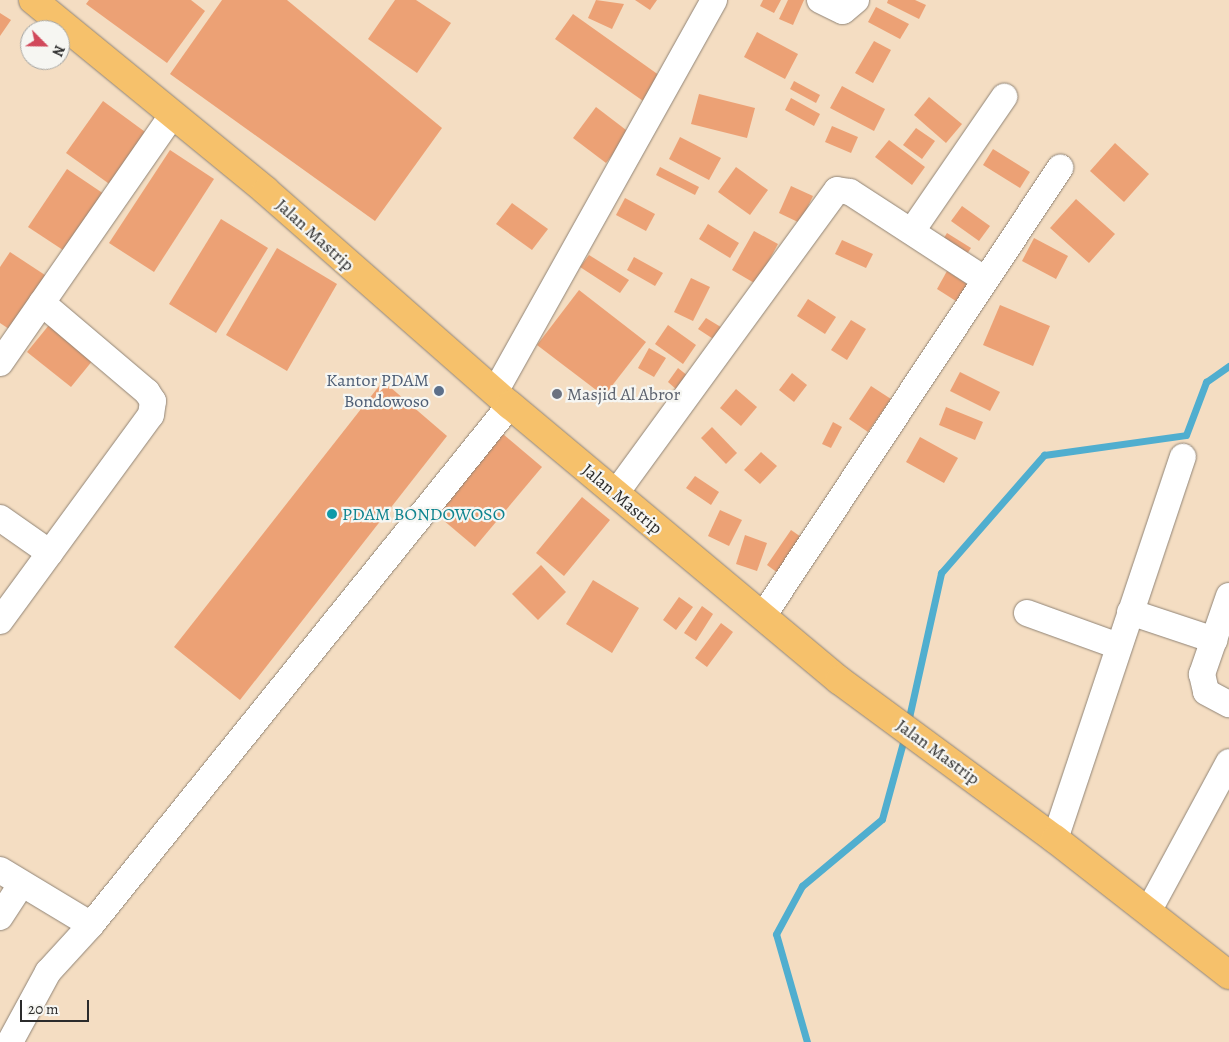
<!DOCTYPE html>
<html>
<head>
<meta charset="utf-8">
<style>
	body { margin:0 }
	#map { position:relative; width:1229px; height:1042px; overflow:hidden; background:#f4ddc2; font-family:Alegreya,serif }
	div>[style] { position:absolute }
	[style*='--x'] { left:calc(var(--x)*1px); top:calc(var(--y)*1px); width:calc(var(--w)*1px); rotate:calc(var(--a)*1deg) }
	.stream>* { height:7px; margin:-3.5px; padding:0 3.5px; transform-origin:3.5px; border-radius:3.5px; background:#50aecf }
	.building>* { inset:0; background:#eca175 }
	.roads { filter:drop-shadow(0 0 1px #908476) drop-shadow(0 0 1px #908476) }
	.street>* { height:26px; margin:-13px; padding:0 13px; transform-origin:13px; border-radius:13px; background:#fff }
	.primary>* { height:28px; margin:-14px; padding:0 14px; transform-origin:14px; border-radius:14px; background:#f6c16b }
	.dots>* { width:14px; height:14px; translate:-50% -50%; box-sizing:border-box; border:2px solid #f6f6f2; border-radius:50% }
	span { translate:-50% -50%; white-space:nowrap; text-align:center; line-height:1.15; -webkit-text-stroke:4.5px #f6f6f2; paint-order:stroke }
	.street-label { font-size:18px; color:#2b2b2b }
	.service-label { font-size:18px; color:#4e5e75 }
	.right { translate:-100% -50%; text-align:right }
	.worship-label { font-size:18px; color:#5b616d }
	.left { translate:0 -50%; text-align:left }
	.culture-label { font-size:18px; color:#0d838f }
	.north { position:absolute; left:20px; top:20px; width:50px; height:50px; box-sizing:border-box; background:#f6f6f2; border:1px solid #a5a5a2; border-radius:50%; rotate:113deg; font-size:14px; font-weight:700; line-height:20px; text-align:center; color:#2b2b2b }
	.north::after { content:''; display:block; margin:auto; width:18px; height:22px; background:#d1495b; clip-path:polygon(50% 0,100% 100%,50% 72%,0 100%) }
	.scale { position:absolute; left:20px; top:1000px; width:69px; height:22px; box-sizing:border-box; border:2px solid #2b2b2b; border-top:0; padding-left:6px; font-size:15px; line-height:18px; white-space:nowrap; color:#2b2b2b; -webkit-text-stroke:4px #f6f6f2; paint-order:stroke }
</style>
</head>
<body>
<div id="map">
	<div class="stream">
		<div style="--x:908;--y:722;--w:153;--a:-77.5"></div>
		<div style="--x:941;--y:573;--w:157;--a:-48.9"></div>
		<div style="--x:1044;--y:455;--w:143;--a:-8"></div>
		<div style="--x:1186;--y:435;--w:57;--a:-69.3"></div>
		<div style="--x:1206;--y:382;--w:28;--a:-35"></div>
		<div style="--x:807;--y:1042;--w:112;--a:-106"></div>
		<div style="--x:776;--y:934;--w:55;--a:-61.6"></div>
		<div style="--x:802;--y:886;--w:104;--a:-39.9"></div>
		<div style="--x:882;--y:819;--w:87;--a:-74.7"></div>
	</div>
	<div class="building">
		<div style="clip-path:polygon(89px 0,191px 0,205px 11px,167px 63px,86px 4px)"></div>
		<div style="clip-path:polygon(222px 0,287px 0,442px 128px,375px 221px,170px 74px)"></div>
		<div style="clip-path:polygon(395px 0,416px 0,451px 23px,417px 73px,368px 39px)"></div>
		<div style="clip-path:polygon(596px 0,624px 4px,612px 29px,588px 18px)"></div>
		<div style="clip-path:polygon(635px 0,657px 0,650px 10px)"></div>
		<div style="clip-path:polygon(763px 0,781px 0,774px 13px,760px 6px)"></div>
		<div style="clip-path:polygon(788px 0,804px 0,793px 25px,779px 19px)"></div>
		<div style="clip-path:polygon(888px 0,915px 0,926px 5px,919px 19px,887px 3px)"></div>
		<div style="clip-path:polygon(876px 7px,909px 24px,900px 39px,868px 22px)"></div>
		<div style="clip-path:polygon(0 13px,11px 20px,0 36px)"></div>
		<div style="clip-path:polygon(573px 14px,663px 78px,646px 103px,555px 39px)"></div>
		<div style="clip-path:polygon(757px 32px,798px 54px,785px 79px,744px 57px)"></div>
		<div style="clip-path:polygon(874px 41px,891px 50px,873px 83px,855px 73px)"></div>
		<div style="clip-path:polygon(794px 81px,820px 95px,816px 103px,790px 89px)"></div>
		<div style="clip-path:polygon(842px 86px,885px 109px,874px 131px,830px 108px)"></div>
		<div style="clip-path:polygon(699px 94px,755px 108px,747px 138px,691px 124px)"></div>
		<div style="clip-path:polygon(929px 97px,962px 124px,946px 143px,914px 115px)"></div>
		<div style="clip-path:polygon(791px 98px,820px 114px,814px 126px,785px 110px)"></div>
		<div style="clip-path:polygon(103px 101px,152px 137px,115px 188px,66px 153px)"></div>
		<div style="clip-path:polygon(596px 107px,630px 133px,606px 163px,573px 138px)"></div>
		<div style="clip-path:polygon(832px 126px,858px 137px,851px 153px,825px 142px)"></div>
		<div style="clip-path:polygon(916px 128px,935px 141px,922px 159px,903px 145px)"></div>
		<div style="clip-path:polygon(680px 137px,721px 158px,709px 180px,669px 159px)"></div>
		<div style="clip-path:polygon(889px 140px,925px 167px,912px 185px,875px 157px)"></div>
		<div style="clip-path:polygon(1115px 143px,1149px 174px,1124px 202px,1090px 171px)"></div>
		<div style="clip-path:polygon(993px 149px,1030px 172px,1020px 188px,983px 165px)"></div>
		<div style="clip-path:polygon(170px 150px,214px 179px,154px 272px,109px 243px)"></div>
		<div style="clip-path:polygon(660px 167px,699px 187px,695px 195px,656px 175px)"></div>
		<div style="clip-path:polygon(736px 167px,768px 190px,750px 215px,718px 192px)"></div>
		<div style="clip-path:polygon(67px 169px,104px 194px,66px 252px,28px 227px)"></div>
		<div style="clip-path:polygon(791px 186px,813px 196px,800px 223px,779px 213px)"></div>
		<div style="clip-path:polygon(625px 198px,655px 214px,646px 231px,616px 215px)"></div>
		<div style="clip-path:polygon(1076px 199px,1115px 234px,1089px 263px,1050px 228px)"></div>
		<div style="clip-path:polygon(512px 203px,548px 229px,532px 250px,496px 224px)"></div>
		<div style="clip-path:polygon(962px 206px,990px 226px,979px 241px,951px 221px)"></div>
		<div style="clip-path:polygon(221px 219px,268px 248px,216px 333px,169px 304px)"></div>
		<div style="clip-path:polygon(708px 224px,739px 243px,730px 258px,699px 239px)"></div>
		<div style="clip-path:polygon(754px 231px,778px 244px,756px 284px,732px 270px)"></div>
		<div style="clip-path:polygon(947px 233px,971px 248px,963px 260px,939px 246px)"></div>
		<div style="clip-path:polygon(1034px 238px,1068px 256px,1056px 279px,1022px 261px)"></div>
		<div style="clip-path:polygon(842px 240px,873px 254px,866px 268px,835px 254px)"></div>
		<div style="clip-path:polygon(277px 248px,337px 284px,287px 371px,226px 335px)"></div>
		<div style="clip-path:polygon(10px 252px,48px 277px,12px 331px,0 323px,0 267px)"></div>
		<div style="clip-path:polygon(589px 255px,629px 280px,620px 293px,580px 267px)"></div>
		<div style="clip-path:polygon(634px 257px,663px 273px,655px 286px,627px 270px)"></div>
		<div style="clip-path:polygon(947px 271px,970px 286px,959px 303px,937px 289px)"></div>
		<div style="clip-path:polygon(691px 278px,710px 287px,693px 321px,674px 312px)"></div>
		<div style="clip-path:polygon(579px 290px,646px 342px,604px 396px,537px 345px)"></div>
		<div style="clip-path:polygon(808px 299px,836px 317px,825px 334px,797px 316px)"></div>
		<div style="clip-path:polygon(1000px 305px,1050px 326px,1033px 366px,983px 345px)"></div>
		<div style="clip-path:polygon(706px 318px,729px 332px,721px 344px,698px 329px)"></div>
		<div style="clip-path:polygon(851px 320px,866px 329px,847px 360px,831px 350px)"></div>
		<div style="clip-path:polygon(49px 325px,93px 360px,71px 387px,27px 352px)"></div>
		<div style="clip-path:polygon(668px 325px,696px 345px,683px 364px,655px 344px)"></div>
		<div style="clip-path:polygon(649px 348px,666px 358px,654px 377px,638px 368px)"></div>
		<div style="clip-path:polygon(678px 368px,688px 376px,677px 390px,668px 382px)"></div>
		<div style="clip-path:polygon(960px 372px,1000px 392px,990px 411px,950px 391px)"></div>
		<div style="clip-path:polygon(792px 373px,807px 385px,794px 402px,779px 390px)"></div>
		<div style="clip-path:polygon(383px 381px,447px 436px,240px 700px,174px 647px)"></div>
		<div style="clip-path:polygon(871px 386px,891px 399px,868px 432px,849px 419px)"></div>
		<div style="clip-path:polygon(736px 389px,757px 407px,741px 426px,720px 408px)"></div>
		<div style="clip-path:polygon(946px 407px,983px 422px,975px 440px,939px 425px)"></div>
		<div style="clip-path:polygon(833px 422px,842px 427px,831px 448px,822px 444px)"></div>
		<div style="clip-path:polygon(712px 427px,737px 453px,726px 464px,701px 438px)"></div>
		<div style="clip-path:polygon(503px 434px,542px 467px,475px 547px,436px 514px)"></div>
		<div style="clip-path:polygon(920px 437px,958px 458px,944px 483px,906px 462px)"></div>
		<div style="clip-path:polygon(761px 452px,777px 466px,760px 484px,744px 470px)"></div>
		<div style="clip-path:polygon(695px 476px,719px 492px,711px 505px,686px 488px)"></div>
		<div style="clip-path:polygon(582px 497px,610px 520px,564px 576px,536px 553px)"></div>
		<div style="clip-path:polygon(720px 510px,742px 520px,729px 546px,708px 536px)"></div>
		<div style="clip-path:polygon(791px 530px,807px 541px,782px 576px,767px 565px)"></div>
		<div style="clip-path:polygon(745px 535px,767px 543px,757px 571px,736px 564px)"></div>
		<div style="clip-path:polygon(541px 565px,566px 592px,538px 620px,512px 594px)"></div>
		<div style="clip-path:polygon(593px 580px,639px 608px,612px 653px,566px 624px)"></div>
		<div style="clip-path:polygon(679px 597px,693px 607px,676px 630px,663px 620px)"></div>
		<div style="clip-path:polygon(702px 606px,713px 614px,696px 641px,684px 633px)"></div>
		<div style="clip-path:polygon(721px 623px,733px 632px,707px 667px,695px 658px)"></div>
	</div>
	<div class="roads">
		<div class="street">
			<div style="--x:820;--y:0;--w:25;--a:26"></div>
			<div style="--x:843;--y:11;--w:17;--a:-40"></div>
			<div style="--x:912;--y:231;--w:163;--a:-55.5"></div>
			<div style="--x:0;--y:363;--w:300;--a:-55.2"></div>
			<div style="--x:495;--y:392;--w:449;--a:-60.8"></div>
			<div style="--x:616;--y:493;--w:375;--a:-53.9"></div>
			<div style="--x:837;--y:190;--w:13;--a:9"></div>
			<div style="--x:850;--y:192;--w:160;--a:33"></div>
			<div style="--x:0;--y:518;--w:61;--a:35"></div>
			<div style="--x:1229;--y:596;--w:83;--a:109.1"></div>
			<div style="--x:1202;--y:674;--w:18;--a:77"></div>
			<div style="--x:1206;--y:692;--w:26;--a:28"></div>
			<div style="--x:1130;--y:612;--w:89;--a:18.4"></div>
			<div style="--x:1027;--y:613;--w:97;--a:19.9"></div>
			<div style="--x:763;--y:616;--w:538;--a:-56.46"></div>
			<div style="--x:0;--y:621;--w:255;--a:-53.8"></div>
			<div style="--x:151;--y:415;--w:14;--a:-82"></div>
			<div style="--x:153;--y:401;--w:11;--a:-124"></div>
			<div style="--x:147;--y:392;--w:138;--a:-139.7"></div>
			<div style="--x:1055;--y:839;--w:403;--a:-71.5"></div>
			<div style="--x:0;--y:870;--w:106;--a:31.1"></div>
			<div style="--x:1149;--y:910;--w:168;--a:-61.6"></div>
			<div style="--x:0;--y:917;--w:38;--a:-57"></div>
			<div style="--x:10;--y:1042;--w:80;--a:-61.5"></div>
			<div style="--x:48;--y:972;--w:64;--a:-47.5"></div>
			<div style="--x:91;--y:925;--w:668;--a:-51.14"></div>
		</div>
		<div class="primary">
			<div style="--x:33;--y:0;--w:301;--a:39.3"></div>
			<div style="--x:266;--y:191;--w:325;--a:41.3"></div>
			<div style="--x:510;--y:405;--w:429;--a:39.9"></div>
			<div style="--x:839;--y:680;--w:268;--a:36.4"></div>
			<div style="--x:1055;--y:839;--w:221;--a:38"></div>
		</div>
	</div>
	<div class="dots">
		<div style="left:439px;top:391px;background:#5c6f8a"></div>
		<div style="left:557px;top:394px;background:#6b7280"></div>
		<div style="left:332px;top:514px;background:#0f9aa8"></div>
	</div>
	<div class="street-label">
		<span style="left:315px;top:235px;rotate:42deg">Jalan Mastrip</span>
		<span style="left:622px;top:499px;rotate:40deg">Jalan Mastrip</span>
		<span style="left:938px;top:752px;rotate:36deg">Jalan Mastrip</span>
	</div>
	<div class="service-label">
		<span class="right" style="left:429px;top:391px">Kantor PDAM<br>Bondowoso</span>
	</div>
	<div class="worship-label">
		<span class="left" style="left:567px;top:394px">Masjid Al Abror</span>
	</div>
	<div class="culture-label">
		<span class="left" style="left:342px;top:514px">PDAM BONDOWOSO</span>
	</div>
	<div class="north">N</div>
	<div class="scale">20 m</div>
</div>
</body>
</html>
